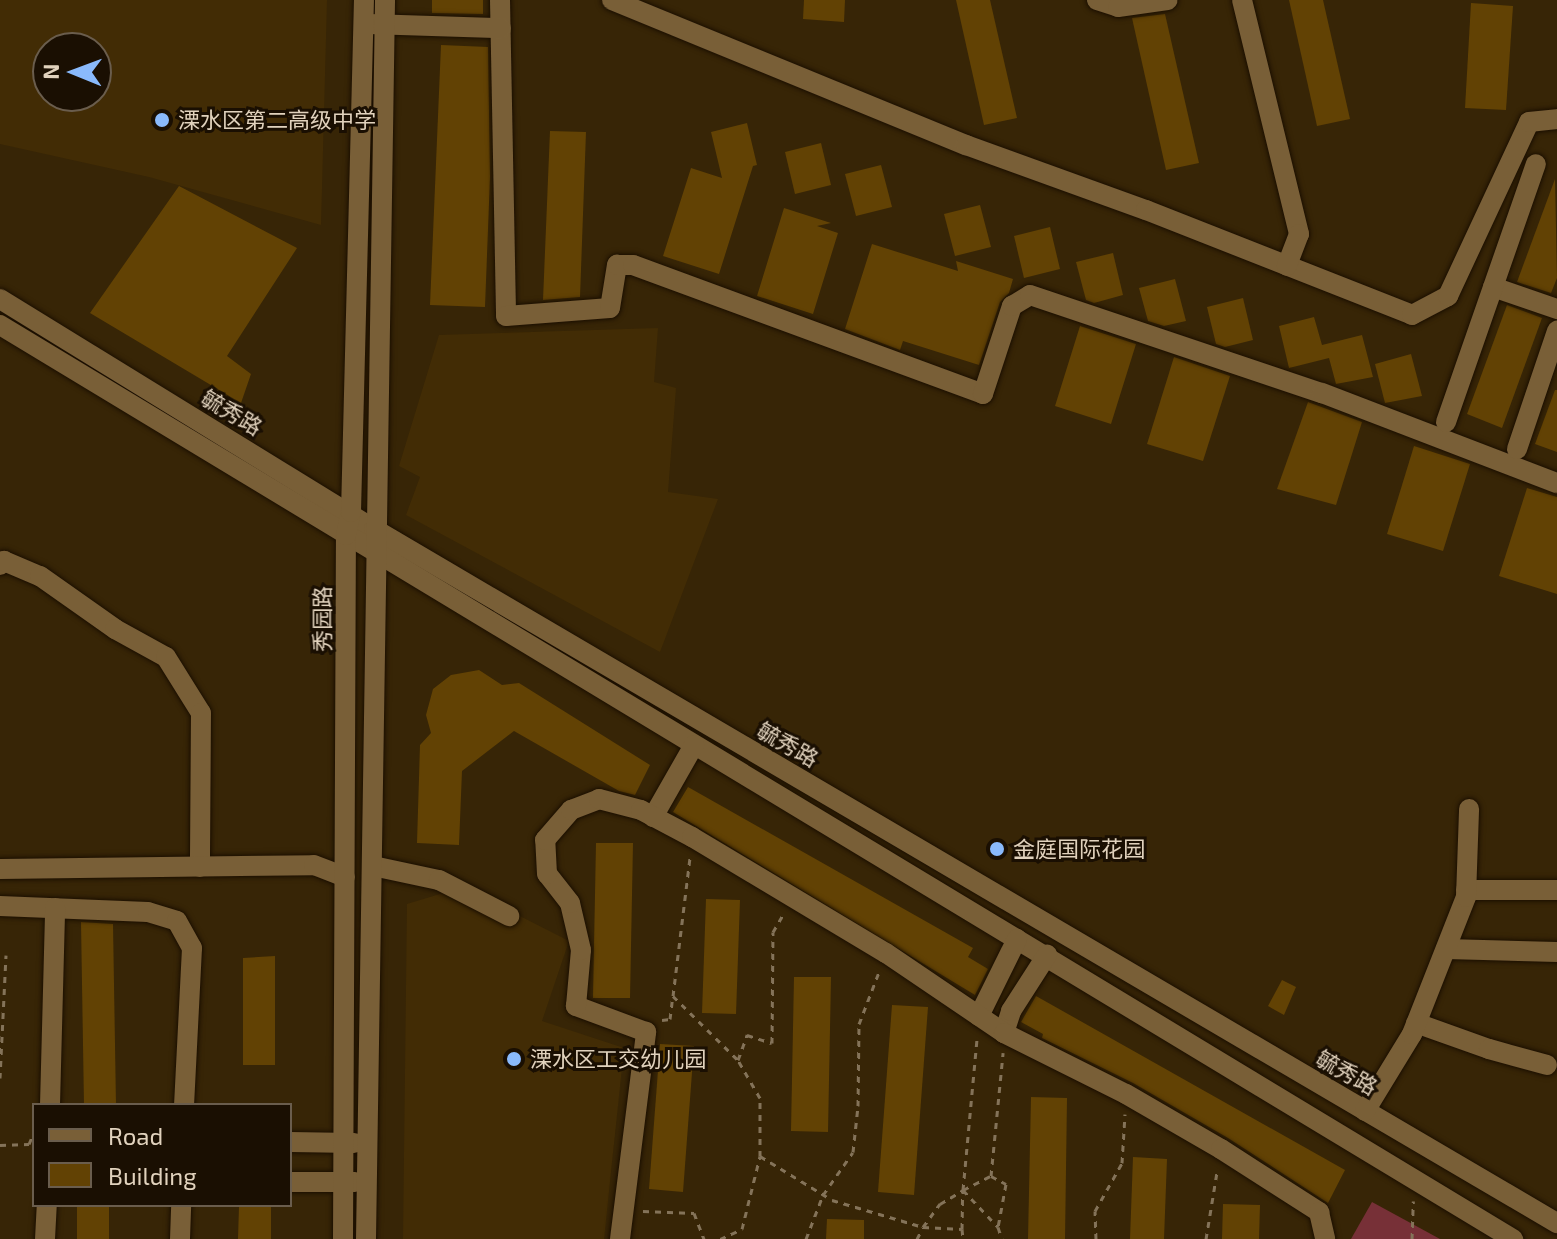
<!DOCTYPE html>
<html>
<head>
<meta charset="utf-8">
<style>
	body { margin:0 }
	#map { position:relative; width:1557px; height:1239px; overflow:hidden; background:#372506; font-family:"Exo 2","Noto Sans SC",sans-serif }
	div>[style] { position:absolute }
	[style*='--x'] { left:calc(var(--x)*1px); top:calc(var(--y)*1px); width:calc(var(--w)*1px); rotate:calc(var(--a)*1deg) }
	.built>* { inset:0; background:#422c05 }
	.green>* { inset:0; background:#773037 }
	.building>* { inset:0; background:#624204 }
	.path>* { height:3px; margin-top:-1.5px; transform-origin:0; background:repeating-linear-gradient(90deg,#847359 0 6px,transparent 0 12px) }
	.roads { filter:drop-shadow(0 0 2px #1b0f00) drop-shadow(0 0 2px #1b0f00) }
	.minor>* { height:20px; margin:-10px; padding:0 10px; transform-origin:10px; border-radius:10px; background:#795f37 }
	.dots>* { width:22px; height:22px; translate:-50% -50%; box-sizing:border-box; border:4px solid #1a0f02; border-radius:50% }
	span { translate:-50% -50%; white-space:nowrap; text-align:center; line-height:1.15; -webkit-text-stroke:6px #1a0f02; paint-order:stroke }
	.poi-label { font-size:22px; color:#e1d2bd }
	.left { translate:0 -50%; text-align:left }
	.street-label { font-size:22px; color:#e1d2bd }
	.legend { position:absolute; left:32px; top:1103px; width:260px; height:104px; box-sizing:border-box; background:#1a0f02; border:2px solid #6a5d4d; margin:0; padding:10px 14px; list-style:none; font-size:24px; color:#e1d2bd }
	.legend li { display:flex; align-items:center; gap:16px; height:40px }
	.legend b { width:40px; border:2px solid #6a5d4d }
	.north { position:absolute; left:32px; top:32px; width:80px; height:80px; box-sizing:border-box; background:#1a0f02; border:2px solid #6a5d4d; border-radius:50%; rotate:271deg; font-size:22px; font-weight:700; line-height:32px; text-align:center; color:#e1d2bd }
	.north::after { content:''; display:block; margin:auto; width:28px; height:36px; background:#8abafc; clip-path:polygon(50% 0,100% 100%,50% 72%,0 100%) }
</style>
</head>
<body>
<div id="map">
	<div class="built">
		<div style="clip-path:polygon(evenodd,0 0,327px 0,321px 225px,149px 177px,0 144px,0 0,96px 48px,96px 96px,48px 96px,48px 48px,96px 48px)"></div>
		<div style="clip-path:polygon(658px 328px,654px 382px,676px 388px,668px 492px,718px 499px,660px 652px,406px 515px,420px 477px,399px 466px,439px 335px)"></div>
		<div style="clip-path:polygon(463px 887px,569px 941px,542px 1021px,624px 1048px,604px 1239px,403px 1239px,407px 904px)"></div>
	</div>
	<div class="green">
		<div style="clip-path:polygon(1372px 1202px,1440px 1239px,1351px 1239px)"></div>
	</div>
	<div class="building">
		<div style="clip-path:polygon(432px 0,483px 0,483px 14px,432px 13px)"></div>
		<div style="clip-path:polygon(804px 0,845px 0,844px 22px,803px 19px)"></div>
		<div style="clip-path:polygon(956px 0,990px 0,1017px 118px,984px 125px)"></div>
		<div style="clip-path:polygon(1289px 0,1323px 0,1350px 119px,1317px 126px)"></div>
		<div style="clip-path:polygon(1471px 3px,1513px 6px,1506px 110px,1465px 108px)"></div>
		<div style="clip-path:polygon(1165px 14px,1199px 163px,1166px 170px,1132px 18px)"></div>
		<div style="clip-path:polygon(441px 45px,488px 47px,490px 177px,485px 307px,430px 305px)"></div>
		<div style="clip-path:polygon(747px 123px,757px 165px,753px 166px,719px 274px,663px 256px,691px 168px,722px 178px,711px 132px)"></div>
		<div style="clip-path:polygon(550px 131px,586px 132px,580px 297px,543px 300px)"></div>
		<div style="clip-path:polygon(821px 143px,831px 185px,795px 194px,785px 152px)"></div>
		<div style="clip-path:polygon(881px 165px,892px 207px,856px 216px,845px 174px)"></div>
		<div style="clip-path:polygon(1555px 179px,1557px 278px,1551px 293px,1517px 282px)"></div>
		<div style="clip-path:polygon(179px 186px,297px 248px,227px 356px,251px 374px,241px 403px,90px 313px)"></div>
		<div style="clip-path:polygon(980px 205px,991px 247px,955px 256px,944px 214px)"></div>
		<div style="clip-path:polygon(784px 208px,831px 223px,817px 226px,838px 233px,813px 314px,757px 296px)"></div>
		<div style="clip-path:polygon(1050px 227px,1060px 269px,1024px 278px,1014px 236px)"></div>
		<div style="clip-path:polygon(872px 244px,958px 271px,956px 261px,1013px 279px,1009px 293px,1000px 302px,979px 365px,903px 341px,900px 350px,845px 329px)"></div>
		<div style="clip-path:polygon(1113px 253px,1123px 295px,1094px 303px,1086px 300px,1076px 262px)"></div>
		<div style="clip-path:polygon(1175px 279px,1186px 321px,1164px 326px,1148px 321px,1139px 288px)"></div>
		<div style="clip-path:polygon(1243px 298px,1253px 340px,1225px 347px,1216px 344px,1207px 307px)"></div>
		<div style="clip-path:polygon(1507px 305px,1542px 318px,1502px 428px,1467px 414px)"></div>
		<div style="clip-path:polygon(1314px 317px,1322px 345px,1362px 335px,1373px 377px,1336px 384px,1329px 358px,1289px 368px,1279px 326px)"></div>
		<div style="clip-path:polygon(1080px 326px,1136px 344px,1111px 424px,1055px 406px)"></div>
		<div style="clip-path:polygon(1411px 354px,1422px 396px,1385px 403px,1375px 364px)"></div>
		<div style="clip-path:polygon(1174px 357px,1230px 376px,1203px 461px,1147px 444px)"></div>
		<div style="clip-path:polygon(1555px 390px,1557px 390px,1557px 452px,1535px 444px)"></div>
		<div style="clip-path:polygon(1308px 402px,1362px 422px,1336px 505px,1277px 489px)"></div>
		<div style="clip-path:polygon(1414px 446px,1470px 464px,1443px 551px,1387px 534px)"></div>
		<div style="clip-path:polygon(1527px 488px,1557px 497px,1557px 594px,1499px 576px)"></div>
		<div style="clip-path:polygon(479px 670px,502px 685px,519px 683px,650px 765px,635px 795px,619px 791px,514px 731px,462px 771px,459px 845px,417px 843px,420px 745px,431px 733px,426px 715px,433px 689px,451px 675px)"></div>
		<div style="clip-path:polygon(688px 787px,973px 948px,968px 957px,988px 969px,975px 995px,673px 812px)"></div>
		<div style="clip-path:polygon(596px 843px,633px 843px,630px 998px,593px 998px)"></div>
		<div style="clip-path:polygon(706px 899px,740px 900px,736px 1014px,702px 1013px)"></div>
		<div style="clip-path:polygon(81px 922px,113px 924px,116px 1105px,84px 1105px)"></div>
		<div style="clip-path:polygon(275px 956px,275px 1065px,243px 1065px,243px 958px)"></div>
		<div style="clip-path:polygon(794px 977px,831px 977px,828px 1132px,791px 1131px)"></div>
		<div style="clip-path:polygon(1282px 980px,1296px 987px,1284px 1015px,1268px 1006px)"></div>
		<div style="clip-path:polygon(1036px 996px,1345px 1170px,1328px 1203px,1228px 1138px,1133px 1083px,1042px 1038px,1043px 1034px,1021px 1022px)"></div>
		<div style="clip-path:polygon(892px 1005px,928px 1007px,914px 1195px,878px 1192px)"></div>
		<div style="clip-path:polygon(660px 1044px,694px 1046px,683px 1192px,649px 1189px)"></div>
		<div style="clip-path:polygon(1031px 1097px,1067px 1098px,1065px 1239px,1028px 1239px)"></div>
		<div style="clip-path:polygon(1133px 1157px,1167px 1159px,1164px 1239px,1130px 1239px)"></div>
		<div style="clip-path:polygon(1223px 1204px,1260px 1205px,1259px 1239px,1222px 1239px)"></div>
		<div style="clip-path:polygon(77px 1205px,109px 1205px,109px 1239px,77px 1239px)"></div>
		<div style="clip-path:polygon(271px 1205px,271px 1239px,238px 1239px,239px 1206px)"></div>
		<div style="clip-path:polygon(827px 1219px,864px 1220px,864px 1239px,826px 1239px)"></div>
	</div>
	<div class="path">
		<div style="--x:673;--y:996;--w:140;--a:-83"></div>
		<div style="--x:662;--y:1020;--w:8;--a:-7"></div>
		<div style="--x:670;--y:1019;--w:23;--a:-83"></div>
		<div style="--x:673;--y:996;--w:91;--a:44.6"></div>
		<div style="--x:0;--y:1078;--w:123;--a:-87.2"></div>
		<div style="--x:0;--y:1145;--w:29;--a:-2"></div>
		<div style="--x:29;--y:1144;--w:13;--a:-67"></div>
		<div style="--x:760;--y:1156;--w:58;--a:-90"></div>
		<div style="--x:760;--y:1098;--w:44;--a:-120.1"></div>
		<div style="--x:738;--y:1060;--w:27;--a:-70"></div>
		<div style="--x:747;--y:1035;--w:26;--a:18"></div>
		<div style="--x:772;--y:1043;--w:111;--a:-89.5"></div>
		<div style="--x:773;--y:932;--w:20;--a:-60"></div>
		<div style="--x:991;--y:1176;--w:124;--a:-84.4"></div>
		<div style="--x:963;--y:1190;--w:31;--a:-27"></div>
		<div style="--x:991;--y:1176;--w:17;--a:28"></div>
		<div style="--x:1006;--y:1184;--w:44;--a:100.5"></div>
		<div style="--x:963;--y:1190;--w:51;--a:46.6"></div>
		<div style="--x:998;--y:1227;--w:13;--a:72"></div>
		<div style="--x:643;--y:1211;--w:51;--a:2.2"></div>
		<div style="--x:694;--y:1213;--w:28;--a:69"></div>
		<div style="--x:962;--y:1229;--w:10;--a:84"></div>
		<div style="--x:720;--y:1239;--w:24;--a:-24"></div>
		<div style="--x:742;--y:1229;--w:75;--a:-76.1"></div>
		<div style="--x:760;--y:1156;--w:84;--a:31.4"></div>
		<div style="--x:832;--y:1200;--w:95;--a:16.5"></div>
		<div style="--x:923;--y:1227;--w:29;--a:-54"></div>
		<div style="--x:940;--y:1204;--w:27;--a:-31"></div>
		<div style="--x:963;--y:1190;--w:151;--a:-84.7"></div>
		<div style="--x:806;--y:1239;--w:47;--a:-68.9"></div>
		<div style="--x:823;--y:1195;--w:52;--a:-55.1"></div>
		<div style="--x:853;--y:1152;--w:46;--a:-83.8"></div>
		<div style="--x:858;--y:1106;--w:82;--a:-89.3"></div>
		<div style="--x:859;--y:1024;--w:56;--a:-69"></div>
		<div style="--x:917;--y:1239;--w:13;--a:-63"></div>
		<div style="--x:923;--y:1227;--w:39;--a:3"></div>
		<div style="--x:962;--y:1229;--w:39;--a:-89"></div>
		<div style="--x:1096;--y:1239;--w:28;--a:-92"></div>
		<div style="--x:1095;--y:1211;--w:55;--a:-60.6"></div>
		<div style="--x:1122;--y:1163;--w:49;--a:-86.5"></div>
		<div style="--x:1206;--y:1239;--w:68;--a:-80.7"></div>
		<div style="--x:1412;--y:1239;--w:38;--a:-88"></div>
	</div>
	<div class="roads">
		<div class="minor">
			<div style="--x:500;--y:0;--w:316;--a:88.9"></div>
			<div style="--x:506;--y:316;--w:104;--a:-4.4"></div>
			<div style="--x:610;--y:308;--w:44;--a:-80.8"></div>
			<div style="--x:617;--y:265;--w:16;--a:0"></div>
			<div style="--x:633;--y:265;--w:373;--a:20.2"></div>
			<div style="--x:983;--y:394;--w:93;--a:-71.8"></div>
			<div style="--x:1012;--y:306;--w:21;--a:-31"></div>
			<div style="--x:1030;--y:295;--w:308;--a:18.6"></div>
			<div style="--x:1322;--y:393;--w:252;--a:21"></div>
			<div style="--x:612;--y:0;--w:383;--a:22.3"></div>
			<div style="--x:966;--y:145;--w:191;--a:19.9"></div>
			<div style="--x:1146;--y:210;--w:286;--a:21.5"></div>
			<div style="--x:1412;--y:315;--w:41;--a:-27.8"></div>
			<div style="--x:1448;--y:296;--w:192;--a:-65"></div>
			<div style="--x:1529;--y:122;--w:28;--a:-6"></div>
			<div style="--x:1097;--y:0;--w:22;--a:18"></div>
			<div style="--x:1118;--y:7;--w:50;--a:-8"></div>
			<div style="--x:1242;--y:0;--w:241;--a:76.3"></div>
			<div style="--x:1299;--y:234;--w:34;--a:111"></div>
			<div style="--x:371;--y:24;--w:130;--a:1.8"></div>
			<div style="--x:1493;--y:287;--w:68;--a:19"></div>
			<div style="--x:0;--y:299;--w:439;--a:31.6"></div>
			<div style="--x:374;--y:529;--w:1372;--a:30.4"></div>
			<div style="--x:0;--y:325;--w:1768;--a:31.14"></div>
			<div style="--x:1446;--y:422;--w:273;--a:-70.8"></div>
			<div style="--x:1517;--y:449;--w:125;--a:-71.3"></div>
			<div style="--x:0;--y:565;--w:6;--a:-45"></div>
			<div style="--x:4;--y:561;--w:39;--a:23"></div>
			<div style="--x:40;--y:576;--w:92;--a:35.2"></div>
			<div style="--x:115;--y:629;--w:58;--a:28.8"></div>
			<div style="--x:166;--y:657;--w:66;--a:58"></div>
			<div style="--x:201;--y:713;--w:154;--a:90.4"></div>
			<div style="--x:653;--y:817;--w:83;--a:-60.3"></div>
			<div style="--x:373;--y:866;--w:67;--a:12"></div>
			<div style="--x:439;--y:880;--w:79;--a:27.2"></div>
			<div style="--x:0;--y:869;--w:314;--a:-0.7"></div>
			<div style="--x:314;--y:865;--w:33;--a:21"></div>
			<div style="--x:1466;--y:890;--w:91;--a:0"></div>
			<div style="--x:0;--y:906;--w:148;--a:2.3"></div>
			<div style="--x:148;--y:912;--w:30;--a:17"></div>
			<div style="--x:177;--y:921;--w:31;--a:61"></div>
			<div style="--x:192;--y:948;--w:157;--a:92.9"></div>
			<div style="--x:1446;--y:949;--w:111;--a:1.5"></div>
			<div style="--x:979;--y:1016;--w:86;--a:-63.7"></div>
			<div style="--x:1416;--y:1023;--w:77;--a:19.6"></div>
			<div style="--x:1489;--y:1049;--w:60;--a:15.4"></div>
			<div style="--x:1004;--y:1033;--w:23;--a:-72"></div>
			<div style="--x:1011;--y:1011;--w:67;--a:-57.3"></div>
			<div style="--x:50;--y:1105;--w:197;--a:-88.5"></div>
			<div style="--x:1365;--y:1111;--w:90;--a:-58.6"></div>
			<div style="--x:1412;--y:1034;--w:147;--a:-68.5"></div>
			<div style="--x:1466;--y:897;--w:88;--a:-88"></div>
			<div style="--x:290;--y:1142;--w:64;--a:0.9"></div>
			<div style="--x:290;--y:1182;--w:65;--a:0"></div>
			<div style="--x:45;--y:1239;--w:34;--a:-87"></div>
			<div style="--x:180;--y:1239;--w:34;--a:-88"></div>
			<div style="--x:343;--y:1239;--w:704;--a:-89.76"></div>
			<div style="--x:346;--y:535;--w:24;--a:-78"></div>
			<div style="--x:351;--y:512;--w:512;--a:-88.55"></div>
			<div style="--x:366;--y:1239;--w:1239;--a:-89.12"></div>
			<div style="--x:620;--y:1239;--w:209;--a:-82.8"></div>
			<div style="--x:646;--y:1032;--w:75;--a:-159.6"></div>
			<div style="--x:576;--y:1006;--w:56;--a:-84.9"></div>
			<div style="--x:581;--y:950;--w:48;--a:-103.2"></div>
			<div style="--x:570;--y:903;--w:37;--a:-128"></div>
			<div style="--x:547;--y:874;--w:34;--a:-93"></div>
			<div style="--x:545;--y:840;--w:40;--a:-49"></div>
			<div style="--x:571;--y:810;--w:30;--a:-21"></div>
			<div style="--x:599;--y:799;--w:43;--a:14.7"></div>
			<div style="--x:641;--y:810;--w:58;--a:27.9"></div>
			<div style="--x:692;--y:837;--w:226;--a:30.9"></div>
			<div style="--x:886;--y:953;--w:143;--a:34.1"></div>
			<div style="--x:1004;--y:1033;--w:136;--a:26.6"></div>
			<div style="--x:1126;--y:1094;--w:110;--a:30.1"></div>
			<div style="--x:1221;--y:1149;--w:117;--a:32.7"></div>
			<div style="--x:1319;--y:1212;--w:28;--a:77"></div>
		</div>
	</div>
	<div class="dots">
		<div style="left:162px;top:120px;background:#8abafc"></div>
		<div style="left:997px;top:849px;background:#8abafc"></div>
		<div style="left:514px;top:1059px;background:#8abafc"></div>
	</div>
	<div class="poi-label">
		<span class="left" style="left:178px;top:120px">溧水区第二高级中学</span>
		<span class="left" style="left:1013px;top:849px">金庭国际花园</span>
		<span class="left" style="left:530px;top:1059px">溧水区工交幼儿园</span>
	</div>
	<div class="street-label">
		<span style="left:232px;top:412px;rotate:31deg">毓秀路</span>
		<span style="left:322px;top:619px;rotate:-90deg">秀园路</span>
		<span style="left:788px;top:744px;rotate:30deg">毓秀路</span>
		<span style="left:1347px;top:1072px;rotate:30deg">毓秀路</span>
	</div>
	<ul class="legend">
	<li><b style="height:10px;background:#795f37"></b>Road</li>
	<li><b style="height:22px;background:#624204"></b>Building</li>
	</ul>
	<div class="north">N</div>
</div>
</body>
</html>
